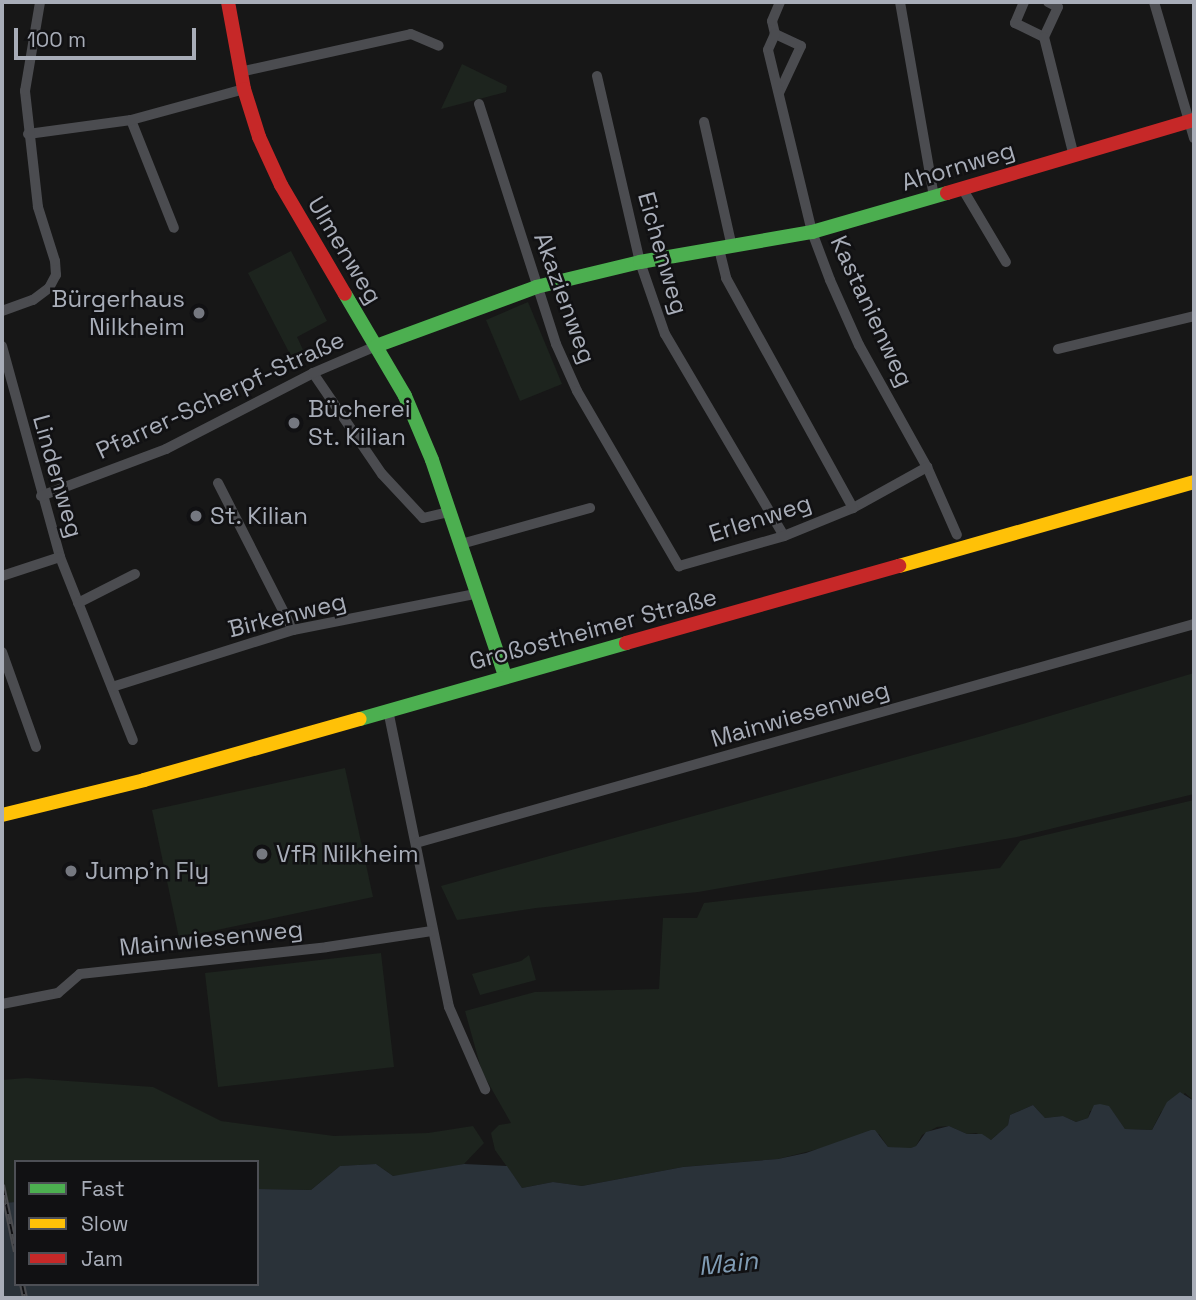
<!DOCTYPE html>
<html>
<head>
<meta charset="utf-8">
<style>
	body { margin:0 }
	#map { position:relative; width:1196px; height:1300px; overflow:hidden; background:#171717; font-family:"Space Grotesk",sans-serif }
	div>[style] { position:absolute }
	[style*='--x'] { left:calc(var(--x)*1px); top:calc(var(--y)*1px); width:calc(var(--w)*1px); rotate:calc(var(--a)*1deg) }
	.green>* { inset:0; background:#1d241e }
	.water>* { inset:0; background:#2a3239 }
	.street>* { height:10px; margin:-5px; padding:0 5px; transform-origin:5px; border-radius:5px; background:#4b4c50 }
	.fast>* { height:14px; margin:-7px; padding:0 7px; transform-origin:7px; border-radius:7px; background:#4caf50 }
	.slow>* { height:14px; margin:-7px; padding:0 7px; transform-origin:7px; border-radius:7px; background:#ffc107 }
	.jam>* { height:14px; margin:-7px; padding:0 7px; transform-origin:7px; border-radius:7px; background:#c62828 }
	.rail>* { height:6px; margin-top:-3px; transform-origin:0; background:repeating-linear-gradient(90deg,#111113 0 10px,#4b4c4f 0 20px); box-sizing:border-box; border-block:2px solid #4b4c4f }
	.dots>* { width:19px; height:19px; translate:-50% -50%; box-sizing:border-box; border:4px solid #111113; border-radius:50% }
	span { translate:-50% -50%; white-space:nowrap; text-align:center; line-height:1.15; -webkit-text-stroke:5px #111113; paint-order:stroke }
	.street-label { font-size:24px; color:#a8adb8 }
	.poi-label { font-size:24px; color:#a8adb8 }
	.right { translate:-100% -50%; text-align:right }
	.left { translate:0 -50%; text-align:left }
	.water-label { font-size:26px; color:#7f9bb3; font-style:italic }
	.frame { position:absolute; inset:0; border:4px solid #a8adb8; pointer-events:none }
	.legend { position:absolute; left:14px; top:1160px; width:245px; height:126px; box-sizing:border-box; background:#111113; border:2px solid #4d4f55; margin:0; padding:9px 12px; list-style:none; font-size:21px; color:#a8adb8 }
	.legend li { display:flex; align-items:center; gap:14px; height:35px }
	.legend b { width:35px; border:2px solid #4d4f55 }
	.scale { position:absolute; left:14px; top:28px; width:182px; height:32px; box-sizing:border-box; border:4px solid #a8adb8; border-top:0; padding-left:9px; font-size:21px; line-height:24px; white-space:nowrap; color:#a8adb8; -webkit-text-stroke:5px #111113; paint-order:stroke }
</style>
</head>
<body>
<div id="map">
	<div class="green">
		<div style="clip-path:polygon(462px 64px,507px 86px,506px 92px,441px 109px)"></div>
		<div style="clip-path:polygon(291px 251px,327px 321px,297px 337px,305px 354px,293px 360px,248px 273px)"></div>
		<div style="clip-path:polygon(528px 302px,562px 384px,520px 401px,486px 320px)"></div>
		<div style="clip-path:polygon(1194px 673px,1194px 794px,1017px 837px,698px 892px,536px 908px,457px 920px,441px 886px,982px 736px)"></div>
		<div style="clip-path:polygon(345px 768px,373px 897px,179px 938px,152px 810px)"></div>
		<div style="clip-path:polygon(1194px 800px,1194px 1101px,1185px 1093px,1161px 1112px,1152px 1130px,1125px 1129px,1109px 1107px,1090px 1111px,1088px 1118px,1076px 1122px,1063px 1116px,1045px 1118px,1033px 1105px,1010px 1115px,1008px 1125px,991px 1140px,976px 1133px,967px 1134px,949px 1126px,937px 1127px,922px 1135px,916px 1146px,910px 1149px,888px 1147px,879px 1134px,778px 1159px,683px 1167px,582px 1186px,553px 1182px,522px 1188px,495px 1150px,491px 1133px,499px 1125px,511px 1123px,482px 1072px,465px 1011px,535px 992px,659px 989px,663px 918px,697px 918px,704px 903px,1000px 868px,1020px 841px)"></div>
		<div style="clip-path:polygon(381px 953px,394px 1067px,218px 1087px,205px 973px)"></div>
		<div style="clip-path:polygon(529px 955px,536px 980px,480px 995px,472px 974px,521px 961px)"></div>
		<div style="clip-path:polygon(26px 1078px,153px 1087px,221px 1121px,334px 1136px,428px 1133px,473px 1126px,484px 1143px,464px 1164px,418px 1174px,393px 1176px,376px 1164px,340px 1166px,311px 1190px,257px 1189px,257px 1162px,16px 1162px,16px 1202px,2px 1203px,2px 1080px)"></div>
	</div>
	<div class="water">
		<div style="clip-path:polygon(1180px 1092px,1194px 1101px,1194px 1298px,2px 1298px,2px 1203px,16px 1202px,16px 1284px,257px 1284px,257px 1189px,311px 1190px,340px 1166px,376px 1164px,393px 1176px,464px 1164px,507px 1166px,522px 1188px,553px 1182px,582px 1186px,683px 1167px,778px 1159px,806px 1153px,871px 1130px,875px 1130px,888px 1147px,911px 1148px,916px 1146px,926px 1132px,949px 1126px,967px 1134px,982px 1134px,991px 1140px,1008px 1125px,1010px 1115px,1033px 1105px,1045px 1118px,1063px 1116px,1076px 1122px,1088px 1118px,1094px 1105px,1100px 1104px,1109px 1106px,1125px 1129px,1152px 1130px,1167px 1102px)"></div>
	</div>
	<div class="street">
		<div style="--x:900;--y:2;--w:198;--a:80.1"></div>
		<div style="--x:1024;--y:2;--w:23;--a:113"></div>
		<div style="--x:1015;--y:23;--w:32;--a:26"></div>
		<div style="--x:1048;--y:2;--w:11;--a:27"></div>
		<div style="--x:1058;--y:7;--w:33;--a:115"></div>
		<div style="--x:1044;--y:37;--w:123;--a:75.9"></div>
		<div style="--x:1154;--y:2;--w:142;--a:73.6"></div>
		<div style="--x:775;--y:34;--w:13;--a:-103"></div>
		<div style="--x:772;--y:21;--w:21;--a:-67"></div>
		<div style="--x:240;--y:72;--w:175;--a:-12.5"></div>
		<div style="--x:411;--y:34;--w:30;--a:23"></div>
		<div style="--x:597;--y:76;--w:191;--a:77"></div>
		<div style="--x:640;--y:262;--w:76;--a:70.9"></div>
		<div style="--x:665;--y:334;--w:234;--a:59.5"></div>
		<div style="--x:779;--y:93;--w:52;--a:-64.9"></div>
		<div style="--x:801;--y:46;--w:29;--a:-155"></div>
		<div style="--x:775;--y:34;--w:17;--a:114"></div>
		<div style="--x:768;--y:50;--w:187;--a:76.4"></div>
		<div style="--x:812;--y:232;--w:51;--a:69.4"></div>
		<div style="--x:830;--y:280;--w:71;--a:66"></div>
		<div style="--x:859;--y:345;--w:140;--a:60.9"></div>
		<div style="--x:927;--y:467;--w:74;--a:66.2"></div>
		<div style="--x:479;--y:104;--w:252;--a:72.2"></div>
		<div style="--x:556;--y:344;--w:51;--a:65.9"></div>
		<div style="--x:577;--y:391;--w:203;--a:59.8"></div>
		<div style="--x:679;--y:566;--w:109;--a:-15.9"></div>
		<div style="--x:784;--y:536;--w:74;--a:-22.1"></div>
		<div style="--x:853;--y:508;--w:85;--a:-29"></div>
		<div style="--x:131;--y:120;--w:116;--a:68.3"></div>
		<div style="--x:704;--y:122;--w:128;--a:77.4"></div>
		<div style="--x:28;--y:134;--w:104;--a:-7.7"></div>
		<div style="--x:131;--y:120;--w:117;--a:-15.3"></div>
		<div style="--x:962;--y:188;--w:86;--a:59.3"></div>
		<div style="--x:719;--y:249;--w:30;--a:76"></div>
		<div style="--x:726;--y:278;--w:263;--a:61.1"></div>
		<div style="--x:2;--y:311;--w:33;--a:-20"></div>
		<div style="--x:33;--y:300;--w:20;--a:-37"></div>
		<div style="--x:49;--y:288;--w:15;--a:-62"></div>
		<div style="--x:56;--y:275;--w:14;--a:-94"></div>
		<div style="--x:55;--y:261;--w:57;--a:-107.5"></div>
		<div style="--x:38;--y:207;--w:117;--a:-96.4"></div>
		<div style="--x:25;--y:91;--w:90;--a:-80.4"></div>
		<div style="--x:2;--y:346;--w:219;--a:74.6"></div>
		<div style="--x:60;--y:557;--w:197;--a:68.3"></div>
		<div style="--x:1058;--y:349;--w:140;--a:-13.6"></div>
		<div style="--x:313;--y:373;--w:122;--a:55.7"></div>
		<div style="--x:382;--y:474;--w:60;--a:47"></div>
		<div style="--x:423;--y:518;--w:28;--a:-13"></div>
		<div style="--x:218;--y:483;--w:165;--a:63"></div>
		<div style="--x:41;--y:496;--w:134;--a:-20.6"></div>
		<div style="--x:166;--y:449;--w:165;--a:-27.3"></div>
		<div style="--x:313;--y:373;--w:69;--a:-23.2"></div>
		<div style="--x:461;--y:544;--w:134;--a:-15.6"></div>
		<div style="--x:2;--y:576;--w:61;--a:-18.1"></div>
		<div style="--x:78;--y:603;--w:64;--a:-27"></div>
		<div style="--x:2;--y:652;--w:101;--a:70.3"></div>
		<div style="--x:112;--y:687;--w:190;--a:-17.5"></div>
		<div style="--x:293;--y:630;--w:186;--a:-11.2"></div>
		<div style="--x:388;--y:710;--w:303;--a:78.4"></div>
		<div style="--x:449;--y:1007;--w:90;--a:66.3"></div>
		<div style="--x:416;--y:843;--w:808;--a:-15.72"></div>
		<div style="--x:2;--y:1004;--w:57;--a:-11.1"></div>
		<div style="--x:58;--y:993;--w:29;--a:-41"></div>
		<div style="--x:80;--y:974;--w:248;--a:-6.2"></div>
		<div style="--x:327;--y:947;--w:106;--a:-8.7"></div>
	</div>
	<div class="fast">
		<div style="--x:345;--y:294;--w:118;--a:59.5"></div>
		<div style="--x:405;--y:396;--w:69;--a:67.1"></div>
		<div style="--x:432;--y:460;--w:228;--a:71.3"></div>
		<div style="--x:376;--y:346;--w:171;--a:-20.2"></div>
		<div style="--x:536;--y:287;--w:107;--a:-13.5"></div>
		<div style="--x:640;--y:262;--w:175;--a:-9.9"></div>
		<div style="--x:812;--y:232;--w:141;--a:-16.1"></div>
		<div style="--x:360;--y:719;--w:277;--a:-15.9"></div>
	</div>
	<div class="slow">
		<div style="--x:899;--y:566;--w:307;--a:-15.9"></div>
		<div style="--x:2;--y:815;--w:146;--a:-13.8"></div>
		<div style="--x:144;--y:780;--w:224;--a:-15.8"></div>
	</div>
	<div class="jam">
		<div style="--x:228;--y:2;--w:88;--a:79.6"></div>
		<div style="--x:244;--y:89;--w:50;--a:72.6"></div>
		<div style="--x:259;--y:137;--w:53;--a:65.4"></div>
		<div style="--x:281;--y:185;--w:126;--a:59.6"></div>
		<div style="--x:947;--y:193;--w:258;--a:-16.5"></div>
		<div style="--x:626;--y:643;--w:284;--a:-15.8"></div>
	</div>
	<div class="rail">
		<div style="--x:2;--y:1185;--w:68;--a:78.2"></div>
		<div style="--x:22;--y:1284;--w:14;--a:78"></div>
	</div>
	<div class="dots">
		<div style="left:199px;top:313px;background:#757880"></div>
		<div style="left:294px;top:423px;background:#757880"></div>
		<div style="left:196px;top:516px;background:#757880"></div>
		<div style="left:262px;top:854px;background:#757880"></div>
		<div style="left:71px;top:871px;background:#757880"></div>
	</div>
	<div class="street-label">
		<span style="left:958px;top:166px;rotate:-17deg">Ahornweg</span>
		<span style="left:345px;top:250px;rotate:59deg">Ulmenweg</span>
		<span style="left:663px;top:253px;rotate:74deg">Eichenweg</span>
		<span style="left:565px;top:298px;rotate:70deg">Akazienweg</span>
		<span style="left:872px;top:311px;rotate:65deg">Kastanienweg</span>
		<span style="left:220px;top:395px;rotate:-25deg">Pfarrer-Scherpf-Straße</span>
		<span style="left:58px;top:476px;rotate:74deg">Lindenweg</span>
		<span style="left:760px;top:518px;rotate:-18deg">Erlenweg</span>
		<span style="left:287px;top:615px;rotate:-14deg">Birkenweg</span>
		<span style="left:593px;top:629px;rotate:-15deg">Großostheimer Straße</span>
		<span style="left:800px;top:714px;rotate:-16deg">Mainwiesenweg</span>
		<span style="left:211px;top:938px;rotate:-6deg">Mainwiesenweg</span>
	</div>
	<div class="poi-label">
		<span class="right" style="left:185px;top:313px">Bürgerhaus<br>Nilkheim</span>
		<span class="left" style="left:308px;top:423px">Bücherei<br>St. Kilian</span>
		<span class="left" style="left:210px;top:516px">St. Kilian</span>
		<span class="left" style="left:276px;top:854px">VfR Nilkheim</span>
		<span class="left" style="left:85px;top:871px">Jump'n Fly</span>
	</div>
	<div class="water-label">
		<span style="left:728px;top:1264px;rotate:-6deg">Main</span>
	</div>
	<div class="frame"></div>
	<ul class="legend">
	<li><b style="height:9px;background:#4caf50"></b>Fast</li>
	<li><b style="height:9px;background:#ffc107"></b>Slow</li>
	<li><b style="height:9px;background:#c62828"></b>Jam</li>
	</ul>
	<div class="scale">100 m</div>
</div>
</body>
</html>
